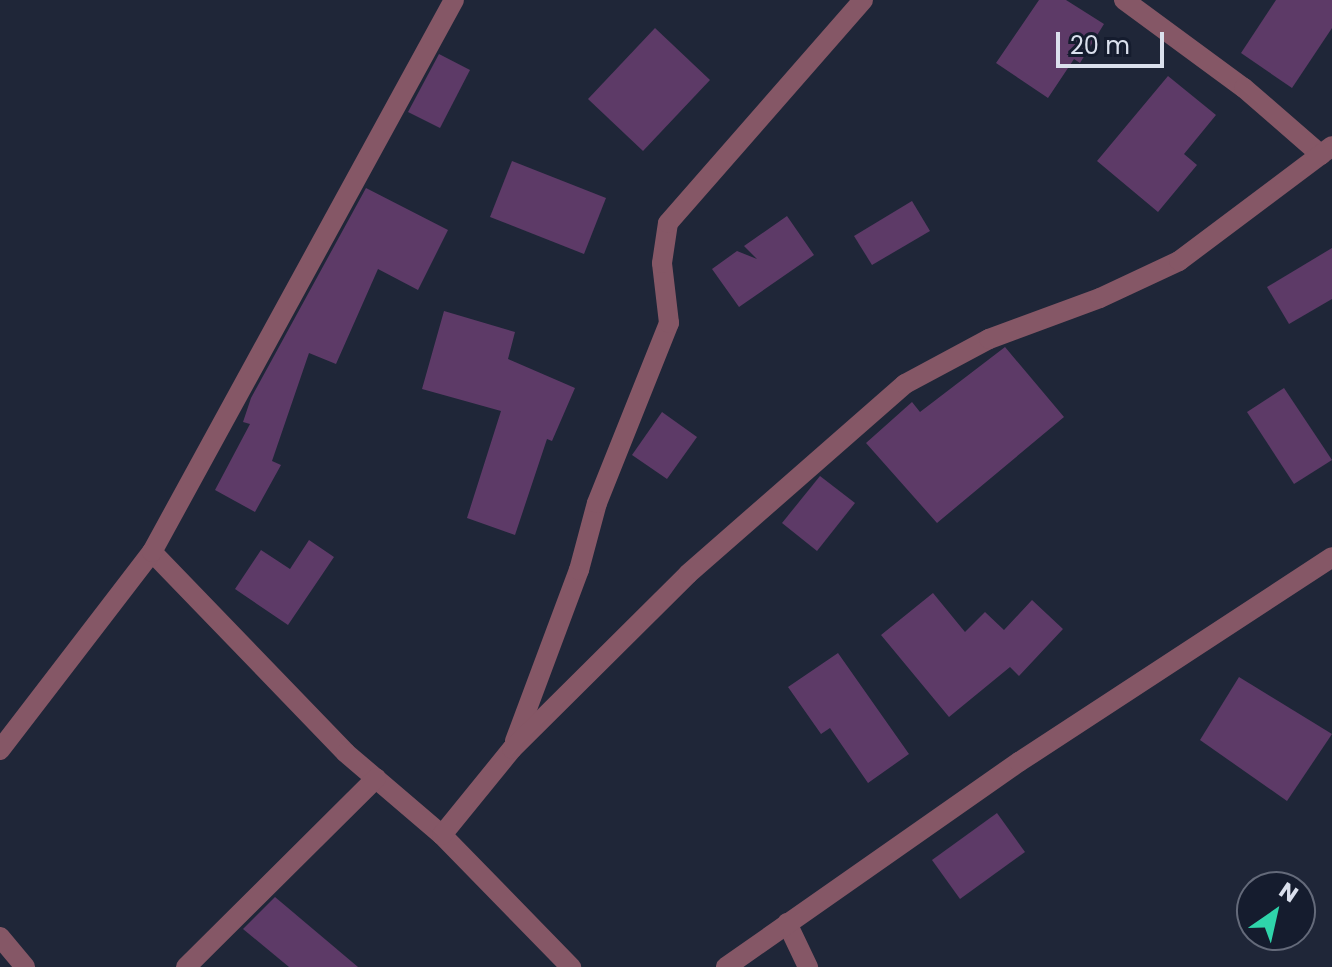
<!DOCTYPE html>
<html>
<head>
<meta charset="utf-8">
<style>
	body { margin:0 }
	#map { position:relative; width:1332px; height:967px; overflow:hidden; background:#1f2638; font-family:Poppins,sans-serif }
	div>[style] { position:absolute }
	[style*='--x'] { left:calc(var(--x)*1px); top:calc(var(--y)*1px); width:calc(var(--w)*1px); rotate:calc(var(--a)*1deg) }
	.building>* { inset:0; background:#5d3a67 }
	.minor>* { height:20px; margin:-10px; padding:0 10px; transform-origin:10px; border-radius:10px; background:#855766 }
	span { translate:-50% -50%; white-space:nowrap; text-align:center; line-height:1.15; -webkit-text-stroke:6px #151c2e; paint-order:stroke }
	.north { position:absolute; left:1236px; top:871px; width:80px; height:80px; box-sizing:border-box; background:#151c2e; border:2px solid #646a7a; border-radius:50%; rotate:34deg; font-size:22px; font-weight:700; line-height:32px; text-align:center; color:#dbe0ed }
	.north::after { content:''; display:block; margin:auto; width:28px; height:36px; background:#2fd4aa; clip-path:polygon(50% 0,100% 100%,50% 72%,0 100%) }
	.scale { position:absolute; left:1056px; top:32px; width:108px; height:36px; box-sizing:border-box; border:4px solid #dbe0ed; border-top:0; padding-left:10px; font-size:24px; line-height:28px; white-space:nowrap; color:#dbe0ed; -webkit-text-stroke:6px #151c2e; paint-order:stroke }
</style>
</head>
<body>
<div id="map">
	<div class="building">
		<div style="clip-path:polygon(1039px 0,1066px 0,1104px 24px,1080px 63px,1074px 59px,1048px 98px,996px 63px)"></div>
		<div style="clip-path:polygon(1276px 0,1332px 0,1332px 28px,1292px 88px,1241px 53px)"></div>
		<div style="clip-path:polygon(655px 28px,710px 80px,643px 151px,588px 99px)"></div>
		<div style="clip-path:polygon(439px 54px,470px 70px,440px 128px,408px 112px)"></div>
		<div style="clip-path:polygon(1168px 76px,1216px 115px,1184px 154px,1197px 165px,1158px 212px,1097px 161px)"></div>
		<div style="clip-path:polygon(512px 161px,606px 198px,584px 254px,490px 217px)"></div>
		<div style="clip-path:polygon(366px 188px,448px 230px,418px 290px,378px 269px,336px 364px,309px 353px,272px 461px,281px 465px,255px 512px,215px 490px,250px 424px,243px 422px,251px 398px)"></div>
		<div style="clip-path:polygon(912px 201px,930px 231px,872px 265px,854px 236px)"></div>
		<div style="clip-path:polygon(787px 216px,814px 255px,739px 307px,712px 269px,737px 251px,757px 259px,744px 246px)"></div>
		<div style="clip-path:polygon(1332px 248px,1332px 299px,1289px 324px,1267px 287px)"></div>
		<div style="clip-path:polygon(444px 311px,515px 332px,508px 359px,575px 388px,552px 441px,547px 439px,515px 535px,467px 518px,501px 411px,422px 389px)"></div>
		<div style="clip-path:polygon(1005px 347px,1064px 417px,937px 523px,866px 443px,912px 402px,920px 412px)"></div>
		<div style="clip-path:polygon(1284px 388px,1332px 460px,1294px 484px,1247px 412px)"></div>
		<div style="clip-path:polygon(662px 412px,697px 437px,667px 479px,632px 455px)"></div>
		<div style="clip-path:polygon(820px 476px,855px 503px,817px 551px,782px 523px)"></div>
		<div style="clip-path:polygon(309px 540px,334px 557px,288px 625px,235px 589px,261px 550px,290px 569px)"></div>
		<div style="clip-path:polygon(933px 593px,965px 632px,985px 612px,1004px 630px,1032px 600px,1063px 629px,1019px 676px,1010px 667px,949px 717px,881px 635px)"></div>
		<div style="clip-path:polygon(838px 653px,909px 754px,868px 783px,830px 728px,821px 734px,788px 687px)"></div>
		<div style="clip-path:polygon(1239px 677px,1332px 734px,1287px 801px,1200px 740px)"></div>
		<div style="clip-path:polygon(997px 813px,1025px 852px,960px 899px,932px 860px)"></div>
		<div style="clip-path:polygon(275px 897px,358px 967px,289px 967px,243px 929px)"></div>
	</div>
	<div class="minor">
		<div style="--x:1124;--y:0;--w:149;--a:36.3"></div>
		<div style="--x:1244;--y:88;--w:102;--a:41"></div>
		<div style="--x:152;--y:552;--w:279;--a:46"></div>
		<div style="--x:346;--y:753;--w:126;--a:40.5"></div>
		<div style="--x:442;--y:835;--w:185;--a:45.7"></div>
		<div style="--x:515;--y:741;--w:183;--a:-69.5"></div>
		<div style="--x:579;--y:570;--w:69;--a:-75"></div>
		<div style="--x:597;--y:503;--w:194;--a:-68.2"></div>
		<div style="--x:669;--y:323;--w:60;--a:-96.7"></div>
		<div style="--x:662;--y:263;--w:40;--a:-81.5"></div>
		<div style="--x:668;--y:223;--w:296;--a:-48.8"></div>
		<div style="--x:0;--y:750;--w:250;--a:-52.5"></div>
		<div style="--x:152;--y:552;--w:629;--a:-61.32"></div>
		<div style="--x:442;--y:835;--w:111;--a:-50.9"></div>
		<div style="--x:512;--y:749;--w:248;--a:-44.8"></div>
		<div style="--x:688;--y:574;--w:288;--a:-41.2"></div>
		<div style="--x:905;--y:384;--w:95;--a:-28.2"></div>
		<div style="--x:989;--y:339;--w:118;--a:-20.3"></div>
		<div style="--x:1100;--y:298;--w:87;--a:-25.1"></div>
		<div style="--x:1179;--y:261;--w:191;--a:-36.9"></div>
		<div style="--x:787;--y:923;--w:49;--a:64.5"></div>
		<div style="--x:0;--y:937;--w:39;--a:50"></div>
		<div style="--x:186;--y:967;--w:268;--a:-44.8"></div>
		<div style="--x:726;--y:967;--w:358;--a:-35"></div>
		<div style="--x:1019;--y:762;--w:374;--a:-33.2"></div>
	</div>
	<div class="north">N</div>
	<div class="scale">20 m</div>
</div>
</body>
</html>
